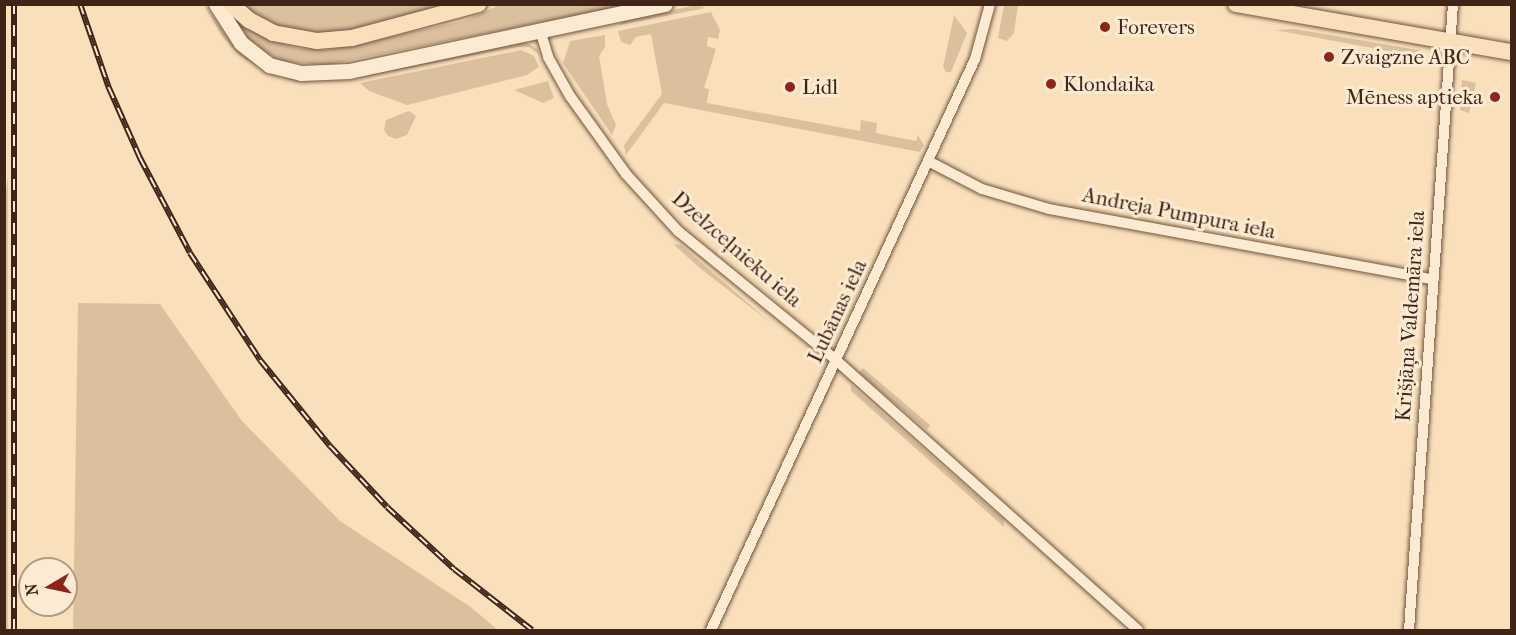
<!DOCTYPE html>
<html>
<head>
<meta charset="utf-8">
<style>
	body { margin:0 }
	#map { position:relative; width:1516px; height:635px; overflow:hidden; background:#fae0ba; font-family:"IM FELL French Canon",serif }
	div>[style] { position:absolute }
	[style*='--x'] { left:calc(var(--x)*1px); top:calc(var(--y)*1px); width:calc(var(--w)*1px); rotate:calc(var(--a)*1deg) }
	.green>* { inset:0; background:#dbc09e }
	.roads { filter:drop-shadow(0 0 2px #6f5340) drop-shadow(0 0 2px #6f5340) }
	.minor>* { height:10px; margin:-5px; padding:0 5px; transform-origin:5px; border-radius:5px; background:#fcebd2 }
	.secondary>* { height:15px; margin:-7.5px; padding:0 7.5px; transform-origin:7.5px; border-radius:7.5px; background:#fcebd2 }
	.primary>* { height:16px; margin:-8px; padding:0 8px; transform-origin:8px; border-radius:8px; background:#fae0ba }
	.rail>* { height:6px; margin-top:-3px; transform-origin:0; background:repeating-linear-gradient(90deg,#fcebd2 0 11px,#412418 0 22px); box-sizing:border-box; border-block:2px solid #412418 }
	.dots>* { width:16px; height:16px; translate:-50% -50%; box-sizing:border-box; border:3px solid #fcebd2; border-radius:50% }
	span { translate:-50% -50%; white-space:nowrap; text-align:center; line-height:1.15; -webkit-text-stroke:6px #fcebd2; paint-order:stroke }
	.poi-label { font-size:21px; color:#412418 }
	.left { translate:0 -50%; text-align:left }
	.right { translate:-100% -50%; text-align:right }
	.street-label { font-size:21px; color:#412418 }
	.frame { position:absolute; inset:0; border:6px solid #412418; pointer-events:none }
	.north { position:absolute; left:18px; top:557px; width:60px; height:60px; box-sizing:border-box; background:#fcebd2; border:2px solid #b19b88; border-radius:50%; rotate:261deg; font-size:16px; font-weight:700; line-height:24px; text-align:center; color:#412418 }
	.north::after { content:''; display:block; margin:auto; width:21px; height:27px; background:#8f2418; clip-path:polygon(50% 0,100% 100%,50% 72%,0 100%) }
</style>
</head>
<body>
<div id="map">
	<div class="green">
		<div style="clip-path:polygon(204px 5px,234px 46px,283px 75px,522px 40px,537px 49px,540px 55px,529px 47px,517px 47px,358px 78px,296px 81px,271px 74px,240px 56px,222px 36px)"></div>
		<div style="clip-path:polygon(240px 5px,463px 5px,340px 35px,313px 36px,267px 24px)"></div>
		<div style="clip-path:polygon(500px 5px,628px 5px,326px 65px,284px 62px,265px 52px,247px 40px,231px 16px,270px 40px,298px 48px,326px 50px,463px 21px)"></div>
		<div style="clip-path:polygon(697px 5px,706px 8px,619px 25px,625px 20px)"></div>
		<div style="clip-path:polygon(1004px 5px,1018px 5px,1014px 33px,1007px 41px,998px 38px)"></div>
		<div style="clip-path:polygon(711px 12px,720px 30px,718px 39px,708px 37px,707px 46px,716px 49px,704px 88px,709px 89px,707px 103px,860px 131px,861px 120px,877px 123px,876px 133px,916px 141px,918px 135px,924px 145px,920px 152px,664px 103px,626px 155px,624px 145px,662px 94px,651px 34px,636px 37px,630px 45px,621px 42px,618px 31px)"></div>
		<div style="clip-path:polygon(954px 15px,967px 33px,951px 72px,946px 72px,943px 67px)"></div>
		<div style="clip-path:polygon(1295px 29px,1412px 49px,1420px 50px,1416px 55px,1399px 53px,1275px 30px)"></div>
		<div style="clip-path:polygon(605px 35px,605px 47px,599px 56px,607px 104px,616px 125px,612px 135px,563px 63px,570px 41px)"></div>
		<div style="clip-path:polygon(521px 50px,534px 56px,539px 67px,527px 75px,407px 105px,369px 91px,360px 83px)"></div>
		<div style="clip-path:polygon(1462px 80px,1476px 83px,1469px 113px,1460px 110px)"></div>
		<div style="clip-path:polygon(548px 81px,554px 98px,543px 103px,514px 90px)"></div>
		<div style="clip-path:polygon(409px 111px,416px 116px,407px 135px,396px 139px,388px 136px,384px 130px,386px 120px)"></div>
		<div style="clip-path:polygon(8px 177px,8px 630px,5px 630px,4px 201px)"></div>
		<div style="clip-path:polygon(673px 244px,681px 245px,771px 323px,702px 270px)"></div>
		<div style="clip-path:polygon(78px 303px,160px 304px,242px 421px,340px 521px,472px 608px,498px 630px,73px 630px)"></div>
		<div style="clip-path:polygon(863px 368px,930px 425px,927px 430px,859px 373px)"></div>
		<div style="clip-path:polygon(851px 385px,1004px 520px,1004px 527px,851px 391px)"></div>
	</div>
	<div class="roads">
		<div class="minor">
			<div style="--x:540;--y:30;--w:28;--a:73"></div>
			<div style="--x:548;--y:57;--w:45;--a:60.6"></div>
			<div style="--x:570;--y:96;--w:96;--a:54.3"></div>
			<div style="--x:626;--y:174;--w:77;--a:47.6"></div>
			<div style="--x:678;--y:231;--w:204;--a:39.2"></div>
			<div style="--x:836;--y:360;--w:405;--a:41.8"></div>
			<div style="--x:928;--y:161;--w:61;--a:27.4"></div>
			<div style="--x:982;--y:189;--w:70;--a:16.6"></div>
			<div style="--x:1049;--y:209;--w:388;--a:10.4"></div>
			<div style="--x:711;--y:630;--w:629;--a:-65.19"></div>
			<div style="--x:975;--y:59;--w:57;--a:-74.7"></div>
			<div style="--x:1409;--y:630;--w:628;--a:-85.98"></div>
		</div>
		<div class="secondary">
			<div style="--x:216;--y:4;--w:46;--a:57.3"></div>
			<div style="--x:241;--y:43;--w:36;--a:38"></div>
			<div style="--x:269;--y:65;--w:33;--a:14"></div>
			<div style="--x:301;--y:73;--w:48;--a:-2.4"></div>
			<div style="--x:349;--y:71;--w:323;--a:-12"></div>
		</div>
		<div class="primary">
			<div style="--x:231;--y:4;--w:24;--a:42"></div>
			<div style="--x:249;--y:20;--w:27;--a:28"></div>
			<div style="--x:273;--y:33;--w:45;--a:10.3"></div>
			<div style="--x:317;--y:41;--w:35;--a:-5"></div>
			<div style="--x:352;--y:38;--w:131;--a:-15"></div>
			<div style="--x:1236;--y:4;--w:280;--a:9.9"></div>
		</div>
	</div>
	<div class="rail">
		<div style="--x:80;--y:4;--w:89;--a:71"></div>
		<div style="--x:109;--y:88;--w:77;--a:66.1"></div>
		<div style="--x:140;--y:158;--w:107;--a:62.2"></div>
		<div style="--x:190;--y:253;--w:128;--a:56.8"></div>
		<div style="--x:260;--y:360;--w:111;--a:50.9"></div>
		<div style="--x:330;--y:446;--w:83;--a:46.9"></div>
		<div style="--x:387;--y:507;--w:91;--a:42.8"></div>
		<div style="--x:454;--y:569;--w:99;--a:38"></div>
		<div style="--x:14;--y:630;--w:626;--a:-90"></div>
	</div>
	<div class="dots">
		<div style="left:1105px;top:27px;background:#8f2418"></div>
		<div style="left:1329px;top:57px;background:#8f2418"></div>
		<div style="left:1051px;top:84px;background:#8f2418"></div>
		<div style="left:790px;top:87px;background:#8f2418"></div>
		<div style="left:1495px;top:97px;background:#8f2418"></div>
	</div>
	<div class="poi-label">
		<span class="left" style="left:1117px;top:27px">Forevers</span>
		<span class="left" style="left:1341px;top:57px">Zvaigzne ABC</span>
		<span class="left" style="left:1063px;top:84px">Klondaika</span>
		<span class="left" style="left:802px;top:87px">Lidl</span>
		<span class="right" style="left:1483px;top:97px">Mēness aptieka</span>
	</div>
	<div class="street-label">
		<span style="left:1179px;top:213px;rotate:11deg">Andreja Pumpura iela</span>
		<span style="left:737px;top:249px;rotate:41deg">Dzelzceļnieku iela</span>
		<span style="left:837px;top:311px;rotate:-65deg">Lubānas iela</span>
		<span style="left:1410px;top:316px;rotate:-86deg">Krišjāņa Valdemāra iela</span>
	</div>
	<div class="frame"></div>
	<div class="north">N</div>
</div>
</body>
</html>
